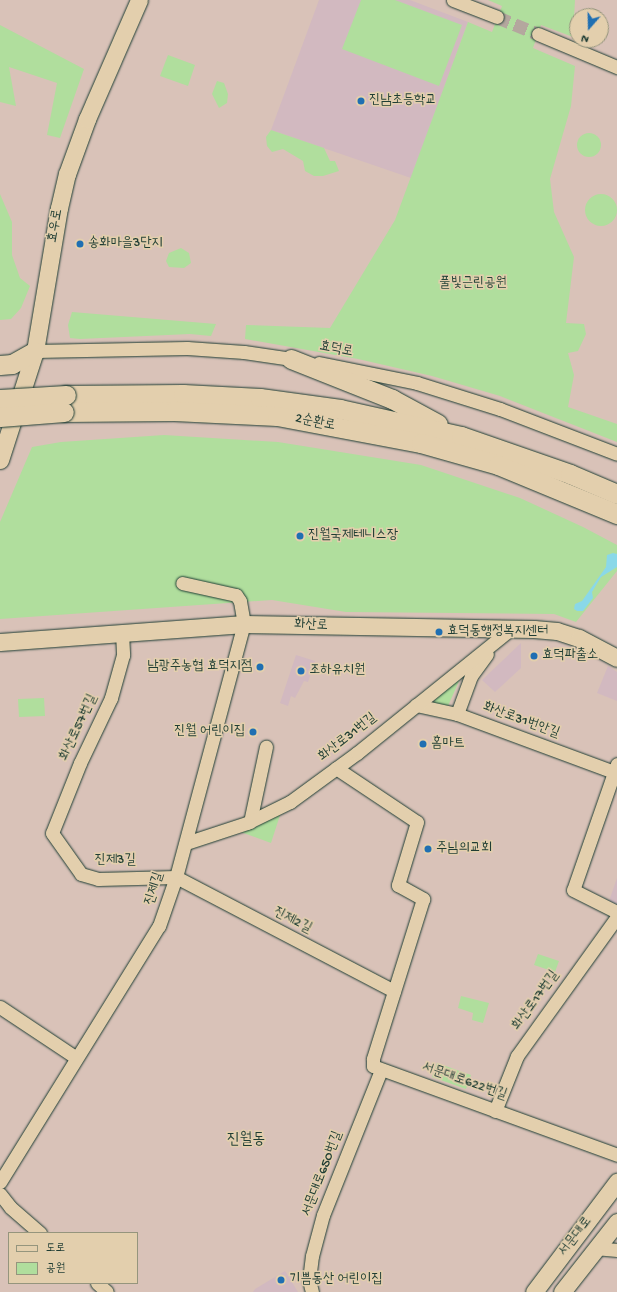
<!DOCTYPE html>
<html>
<head>
<meta charset="utf-8">
<style>
	body { margin:0 }
	#map { position:relative; width:617px; height:1292px; overflow:hidden; background:#d9c2b8; font-family:"Gochi Hand","Poor Story",sans-serif }
	div>[style] { position:absolute }
	[style*='--x'] { left:calc(var(--x)*1px); top:calc(var(--y)*1px); width:calc(var(--w)*1px); rotate:calc(var(--a)*1deg) }
	.built>* { inset:0; background:#d2b9c0 }
	.green>* { inset:0; background:#b0de9d }
	.round { border-radius:50% }
	.water>* { inset:0; background:#8ad8e8 }
	.minor-tunnel>* { height:13px; margin-top:-6.5px; transform-origin:0; background:repeating-linear-gradient(90deg,#b4a79e 0 13px,transparent 0 19px) }
	.roads { filter:drop-shadow(0 0 1px #1f3d34) drop-shadow(0 0 1px #1f3d34) }
	.minor>* { height:13px; margin:-6.5px; padding:0 6.5px; transform-origin:6.5px; border-radius:6.5px; background:#e3cfad }
	.major>* { height:17px; margin:-8.5px; padding:0 8.5px; transform-origin:8.5px; border-radius:8.5px; background:#e3cfad }
	.highway>* { height:19px; margin:-9.5px; padding:0 9.5px; transform-origin:9.5px; border-radius:9.5px; background:#e3cfad }
	.bridges { filter:drop-shadow(0 0 1px #1f3d34) drop-shadow(0 0 1px #1f3d34) }
	.highway-bridge>* { height:19px; margin:-9.5px; padding:0 9.5px; transform-origin:9.5px; border-radius:9.5px; background:#e3cfad }
	.dots>* { width:11px; height:11px; translate:-50% -50%; box-sizing:border-box; border:2px solid #e3cfad; border-radius:50% }
	span { translate:-50% -50%; white-space:nowrap; text-align:center; line-height:1.15; -webkit-text-stroke:3px #e3cfad; paint-order:stroke }
	.poi-label { font-size:14px; color:#1f3d34 }
	.left { translate:0 -50%; text-align:left }
	.right { translate:-100% -50%; text-align:right }
	.street-label { font-size:14px; color:#1f3d34 }
	.park-label { font-size:14px; color:#264539 }
	.quarter-label { font-size:16px; color:#1f3d34 }
	.legend { position:absolute; left:8px; top:1232px; width:130px; height:52px; box-sizing:border-box; background:#e3cfad; border:1px solid #95957d; margin:0; padding:5px 7px; list-style:none; font-size:12px; color:#1f3d34 }
	.legend li { display:flex; align-items:center; gap:8px; height:20px }
	.legend b { width:20px; border:1px solid #95957d }
	.north { position:absolute; left:569px; top:8px; width:40px; height:40px; box-sizing:border-box; background:#e3cfad; border:1px solid #95957d; border-radius:50%; rotate:200deg; font-size:11px; font-weight:700; line-height:16px; text-align:center; color:#1f3d34 }
	.north::after { content:''; display:block; margin:auto; width:14px; height:18px; background:#1f6fb2; clip-path:polygon(50% 0,100% 100%,50% 72%,0 100%) }
</style>
</head>
<body>
<div id="map">
	<div class="built">
		<div style="clip-path:polygon(319px 0,410px 0,468px 22px,411px 178px,271px 130px)"></div>
		<div style="clip-path:polygon(521px 643px,521px 668px,495px 692px,482px 680px)"></div>
		<div style="clip-path:polygon(296px 655px,315px 661px,308px 682px,304px 681px,295px 698px,291px 696px,288px 706px,280px 703px)"></div>
		<div style="clip-path:polygon(608px 666px,617px 672px,617px 701px,597px 693px)"></div>
		<div style="clip-path:polygon(617px 878px,617px 907px,609px 901px)"></div>
		<div style="clip-path:polygon(285px 1271px,298px 1292px,253px 1292px,255px 1289px)"></div>
	</div>
	<div class="green">
		<div style="clip-path:polygon(361px 0,395px 0,462px 25px,439px 86px,342px 49px)"></div>
		<div style="clip-path:polygon(488px 0,575px 0,573px 37px,541px 25px,533px 48px,575px 66px,571px 106px,550px 179px,554px 212px,574px 257px,566px 323px,584px 324px,586px 334px,578px 351px,568px 353px,574px 375px,568px 407px,617px 424px,617px 442px,500px 396px,432px 376px,358px 359px,245px 339px,246px 325px,330px 328px,395px 220px,468px 22px,492px 32px,502px 6px)"></div>
		<div style="clip-path:polygon(0 25px,84px 69px,60px 138px,47px 135px,57px 83px,9px 67px,16px 106px,0 102px)"></div>
		<div style="clip-path:polygon(168px 55px,195px 65px,188px 86px,160px 76px)"></div>
		<div style="clip-path:polygon(217px 81px,224px 83px,228px 94px,227px 103px,219px 108px,212px 94px)"></div>
		<div style="clip-path:polygon(271px 130px,324px 148px,330px 161px,335px 161px,339px 171px,323px 176px,314px 176px,305px 171px,303px 161px,283px 149px,272px 152px,267px 146px,266px 137px)"></div>
		<div class="round" style="left:577px;top:133px;width:24px;height:24px"></div>
		<div class="round" style="left:585px;top:194px;width:32px;height:32px"></div>
		<div style="clip-path:polygon(0 194px,12px 222px,12px 255px,20px 278px,30px 286px,21px 308px,11px 319px,0 320px)"></div>
		<div style="clip-path:polygon(181px 248px,189px 253px,191px 263px,184px 268px,169px 267px,166px 261px,169px 253px)"></div>
		<div style="clip-path:polygon(72px 312px,216px 324px,211px 336px,190px 334px,80px 339px,70px 338px,68px 325px)"></div>
		<div style="clip-path:polygon(164px 435px,278px 442px,421px 465px,520px 498px,583px 527px,617px 545px,617px 571px,576px 622px,554px 614px,346px 612px,272px 600px,0 619px,0 522px,32px 447px,61px 442px)"></div>
		<div style="clip-path:polygon(463px 672px,448px 706px,433px 703px,438px 695px)"></div>
		<div style="clip-path:polygon(44px 698px,45px 716px,19px 717px,18px 699px)"></div>
		<div style="clip-path:polygon(282px 809px,271px 843px,238px 831px)"></div>
		<div style="clip-path:polygon(538px 954px,559px 961px,555px 972px,534px 965px)"></div>
		<div style="clip-path:polygon(461px 996px,489px 1003px,483px 1023px,472px 1020px,473px 1013px,458px 1008px)"></div>
		<div style="clip-path:polygon(437px 1063px,471px 1075px,466px 1089px,432px 1077px)"></div>
	</div>
	<div class="water">
		<div style="clip-path:polygon(613px 553px,617px 554px,617px 567px,601px 577px,592px 592px,593px 598px,583px 611px,577px 611px,574px 609px,575px 604px,582px 601px,606px 567px,607px 555px)"></div>
	</div>
	<div class="minor-tunnel">
		<div style="--x:497;--y:17;--w:44;--a:22.5"></div>
	</div>
	<div class="roads">
		<div class="minor">
			<div style="--x:453;--y:0;--w:47;--a:21.1"></div>
			<div style="--x:538;--y:34;--w:86;--a:22.7"></div>
			<div style="--x:35;--y:351;--w:152;--a:-1.1"></div>
			<div style="--x:187;--y:348;--w:57;--a:4"></div>
			<div style="--x:244;--y:352;--w:55;--a:8.4"></div>
			<div style="--x:319;--y:363;--w:100;--a:11.5"></div>
			<div style="--x:417;--y:383;--w:87;--a:17.4"></div>
			<div style="--x:500;--y:409;--w:125;--a:21"></div>
			<div style="--x:122;--y:633;--w:22;--a:87"></div>
			<div style="--x:123;--y:655;--w:45;--a:105.6"></div>
			<div style="--x:111;--y:698;--w:72;--a:115.5"></div>
			<div style="--x:80;--y:763;--w:75;--a:111.8"></div>
			<div style="--x:52;--y:833;--w:50;--a:54.7"></div>
			<div style="--x:81;--y:874;--w:18;--a:16"></div>
			<div style="--x:98;--y:879;--w:78;--a:-1.5"></div>
			<div style="--x:176;--y:877;--w:246;--a:27.6"></div>
			<div style="--x:416;--y:705;--w:42;--a:12.4"></div>
			<div style="--x:457;--y:714;--w:167;--a:20.3"></div>
			<div style="--x:457;--y:714;--w:40;--a:-69.8"></div>
			<div style="--x:471;--y:676;--w:27;--a:-54"></div>
			<div style="--x:617;--y:764;--w:133;--a:109.2"></div>
			<div style="--x:573;--y:890;--w:49;--a:26.6"></div>
			<div style="--x:336;--y:768;--w:97;--a:33.7"></div>
			<div style="--x:417;--y:822;--w:66;--a:106.8"></div>
			<div style="--x:398;--y:885;--w:29;--a:29"></div>
			<div style="--x:423;--y:899;--w:168;--a:107.4"></div>
			<div style="--x:373;--y:1059;--w:7;--a:90"></div>
			<div style="--x:373;--y:1066;--w:260;--a:20"></div>
			<div style="--x:250;--y:822;--w:77;--a:-78"></div>
			<div style="--x:186;--y:843;--w:64;--a:-18.2"></div>
			<div style="--x:247;--y:823;--w:48;--a:-26"></div>
			<div style="--x:290;--y:802;--w:83;--a:-36.2"></div>
			<div style="--x:357;--y:753;--w:199;--a:-38.9"></div>
			<div style="--x:0;--y:1007;--w:90;--a:33.7"></div>
			<div style="--x:495;--y:1111;--w:59;--a:-68.2"></div>
			<div style="--x:517;--y:1056;--w:171;--a:-54.3"></div>
			<div style="--x:0;--y:1182;--w:301;--a:-58.2"></div>
			<div style="--x:159;--y:926;--w:52;--a:-70.9"></div>
			<div style="--x:176;--y:877;--w:262;--a:-75"></div>
			<div style="--x:244;--y:624;--w:23;--a:-100"></div>
			<div style="--x:240;--y:601;--w:7;--a:-124"></div>
			<div style="--x:236;--y:595;--w:55;--a:-167.5"></div>
			<div style="--x:0;--y:1194;--w:16;--a:52"></div>
			<div style="--x:10;--y:1207;--w:40;--a:41"></div>
			<div style="--x:595;--y:1248;--w:22;--a:5"></div>
			<div style="--x:97;--y:1283;--w:13;--a:42"></div>
			<div style="--x:312;--y:1292;--w:12;--a:-104"></div>
			<div style="--x:309;--y:1280;--w:24;--a:-83"></div>
			<div style="--x:312;--y:1256;--w:42;--a:-75"></div>
			<div style="--x:323;--y:1215;--w:156;--a:-68.2"></div>
		</div>
		<div class="major">
			<div style="--x:0;--y:460;--w:114;--a:-72.2"></div>
			<div style="--x:35;--y:351;--w:145;--a:-80.5"></div>
			<div style="--x:59;--y:208;--w:35;--a:-77"></div>
			<div style="--x:67;--y:174;--w:59;--a:-70"></div>
			<div style="--x:87;--y:119;--w:130;--a:-66.4"></div>
			<div style="--x:0;--y:642;--w:245;--a:-4.2"></div>
			<div style="--x:244;--y:624;--w:290;--a:1"></div>
			<div style="--x:534;--y:629;--w:23;--a:5"></div>
			<div style="--x:557;--y:631;--w:23;--a:18"></div>
			<div style="--x:579;--y:638;--w:43;--a:27.8"></div>
			<div style="--x:534;--y:1292;--w:138;--a:-53"></div>
			<div style="--x:562;--y:1292;--w:89;--a:-51.8"></div>
		</div>
		<div class="highway">
			<div style="--x:291;--y:359;--w:109;--a:21.6"></div>
			<div style="--x:392;--y:399;--w:52;--a:28.5"></div>
			<div style="--x:0;--y:365;--w:12;--a:-5"></div>
			<div style="--x:12;--y:364;--w:26;--a:-29"></div>
			<div style="--x:66;--y:395;--w:117;--a:-0.5"></div>
			<div style="--x:183;--y:394;--w:77;--a:3"></div>
			<div style="--x:260;--y:398;--w:81;--a:7.8"></div>
			<div style="--x:340;--y:409;--w:124;--a:12.6"></div>
			<div style="--x:461;--y:436;--w:115;--a:19.2"></div>
			<div style="--x:570;--y:474;--w:51;--a:23.1"></div>
			<div style="--x:64;--y:412;--w:110;--a:-0.5"></div>
			<div style="--x:174;--y:411;--w:103;--a:2.8"></div>
			<div style="--x:277;--y:416;--w:147;--a:10.6"></div>
			<div style="--x:421;--y:443;--w:80;--a:15.9"></div>
			<div style="--x:498;--y:465;--w:129;--a:22.4"></div>
		</div>
	</div>
	<div class="bridges">
		<div class="highway-bridge">
			<div style="--x:0;--y:399;--w:66;--a:-3.5"></div>
			<div style="--x:0;--y:417;--w:64;--a:-4.5"></div>
		</div>
	</div>
	<div class="dots">
		<div style="left:361px;top:101px;background:#1f6fb2"></div>
		<div style="left:80px;top:244px;background:#1f6fb2"></div>
		<div style="left:300px;top:536px;background:#1f6fb2"></div>
		<div style="left:439px;top:632px;background:#1f6fb2"></div>
		<div style="left:534px;top:656px;background:#1f6fb2"></div>
		<div style="left:260px;top:667px;background:#1f6fb2"></div>
		<div style="left:301px;top:671px;background:#1f6fb2"></div>
		<div style="left:253px;top:732px;background:#1f6fb2"></div>
		<div style="left:423px;top:744px;background:#1f6fb2"></div>
		<div style="left:428px;top:849px;background:#1f6fb2"></div>
		<div style="left:281px;top:1280px;background:#1f6fb2"></div>
	</div>
	<div class="poi-label">
		<span class="left" style="left:369px;top:101px">진남초등학교</span>
		<span class="left" style="left:88px;top:244px">송화마을3단지</span>
		<span class="left" style="left:308px;top:536px">진월국제테니스장</span>
		<span class="left" style="left:447px;top:632px">효덕동행정복지센터</span>
		<span class="left" style="left:542px;top:656px">효덕파출소</span>
		<span class="right" style="left:252px;top:667px">남광주농협 효덕지점</span>
		<span class="left" style="left:309px;top:671px">조하유치원</span>
		<span class="right" style="left:245px;top:732px">진월 어린이집</span>
		<span class="left" style="left:431px;top:744px">홈마트</span>
		<span class="left" style="left:436px;top:849px">주님의교회</span>
		<span class="left" style="left:289px;top:1280px">기쁨동산 어린이집</span>
	</div>
	<div class="street-label">
		<span style="left:56px;top:226px;rotate:-80deg">효우로</span>
		<span style="left:336px;top:350px;rotate:11deg">효덕로</span>
		<span style="left:315px;top:423px;rotate:11deg">2순환로</span>
		<span style="left:311px;top:626px;rotate:2deg">화산로</span>
		<span style="left:521px;top:721px;rotate:20deg">화산로31번안길</span>
		<span style="left:79px;top:728px;rotate:-65deg">화산로57번길</span>
		<span style="left:348px;top:738px;rotate:-38deg">화산로31번길</span>
		<span style="left:115px;top:861px">진제3길</span>
		<span style="left:155px;top:889px;rotate:-72deg">진제길</span>
		<span style="left:292px;top:921px;rotate:27deg">진제2길</span>
		<span style="left:536px;top:1001px;rotate:-54deg">화산로17번길</span>
		<span style="left:464px;top:1082px;rotate:19deg">서문대로622번길</span>
		<span style="left:323px;top:1174px;rotate:-69deg">서문대로650번길</span>
		<span style="left:576px;top:1237px;rotate:-53deg">서문대로</span>
	</div>
	<div class="park-label">
		<span style="left:473px;top:284px">풀빛근린공원</span>
	</div>
	<div class="quarter-label">
		<span style="left:246px;top:1141px">진월동</span>
	</div>
	<ul class="legend">
	<li><b style="height:5px;background:#e3cfad"></b>도로</li>
	<li><b style="height:11px;background:#b0de9d"></b>공원</li>
	</ul>
	<div class="north">N</div>
</div>
</body>
</html>
